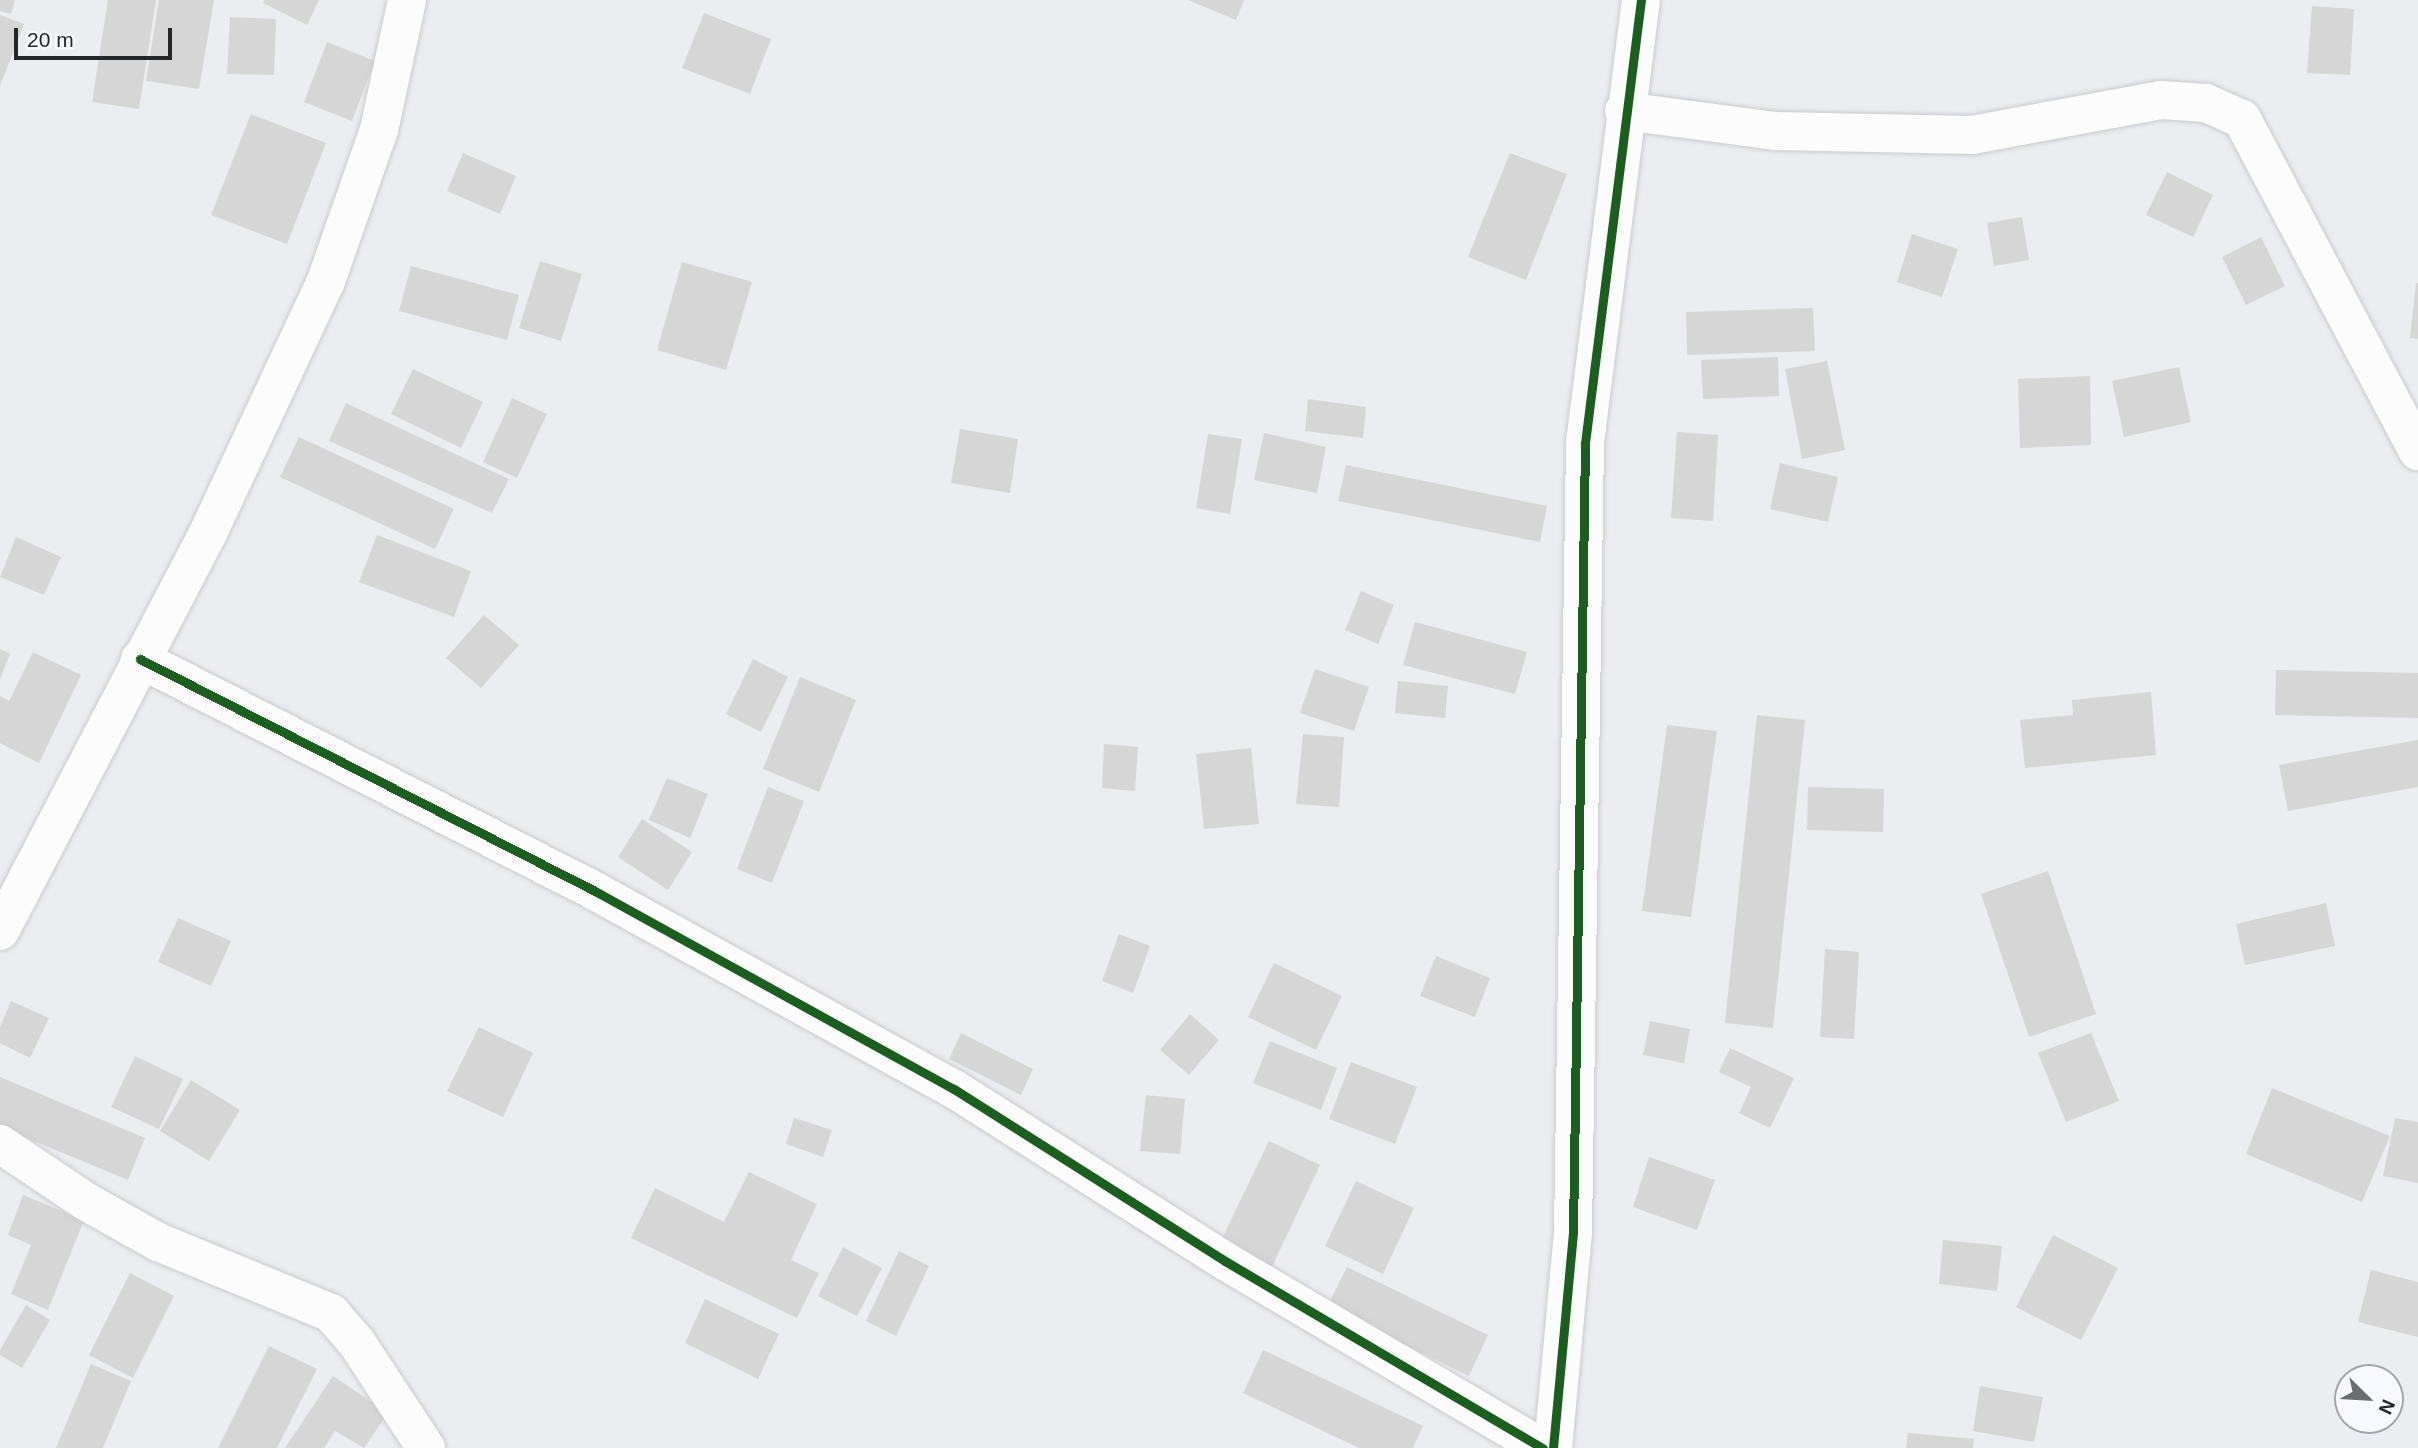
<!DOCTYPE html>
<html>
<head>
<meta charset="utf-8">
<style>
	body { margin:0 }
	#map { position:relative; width:2418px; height:1448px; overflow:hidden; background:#ebedf0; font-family:Arial,sans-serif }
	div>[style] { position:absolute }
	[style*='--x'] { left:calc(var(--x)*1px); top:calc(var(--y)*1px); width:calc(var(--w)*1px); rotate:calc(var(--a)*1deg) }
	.building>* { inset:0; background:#d6d6d7 }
	.roads { filter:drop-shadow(0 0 2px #cacbcd) drop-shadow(0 0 2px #cacbcd) }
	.street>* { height:38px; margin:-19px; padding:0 19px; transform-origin:19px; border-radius:19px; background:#fcfcfd }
	.cycleway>* { height:9px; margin:-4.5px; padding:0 4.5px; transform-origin:4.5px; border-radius:4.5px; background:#1b5e20 }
	span { translate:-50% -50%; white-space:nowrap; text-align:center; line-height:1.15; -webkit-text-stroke:6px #f7f9fe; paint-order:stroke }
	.north { position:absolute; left:2334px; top:1364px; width:70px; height:70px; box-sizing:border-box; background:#f7f9fe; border:2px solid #a3a5a8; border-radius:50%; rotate:114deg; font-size:19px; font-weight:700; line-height:28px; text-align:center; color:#252628 }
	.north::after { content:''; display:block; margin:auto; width:24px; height:32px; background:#6a6c6e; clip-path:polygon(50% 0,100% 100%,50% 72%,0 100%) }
	.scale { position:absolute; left:14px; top:28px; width:158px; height:32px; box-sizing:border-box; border:4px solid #252628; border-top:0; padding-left:9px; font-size:21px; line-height:24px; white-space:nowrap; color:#252628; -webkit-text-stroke:5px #f7f9fe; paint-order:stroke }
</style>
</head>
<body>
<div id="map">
	<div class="building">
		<div style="clip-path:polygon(0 0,15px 0,11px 14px,0 11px)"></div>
		<div style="clip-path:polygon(108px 0,156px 0,139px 109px,92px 102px)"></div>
		<div style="clip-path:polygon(159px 0,214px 0,199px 89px,146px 81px)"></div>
		<div style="clip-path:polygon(264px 0,319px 0,307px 25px,263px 3px)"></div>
		<div style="clip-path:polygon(1188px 0,1244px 0,1236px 20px)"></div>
		<div style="clip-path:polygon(2312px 6px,2354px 9px,2350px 75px,2307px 73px)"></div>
		<div style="clip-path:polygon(704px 13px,771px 39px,750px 94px,682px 68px)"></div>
		<div style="clip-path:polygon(0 15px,24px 24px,0 86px)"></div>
		<div style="clip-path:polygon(230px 17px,276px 19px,274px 75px,227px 74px)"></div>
		<div style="clip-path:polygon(327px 42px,375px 61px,352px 121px,304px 102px)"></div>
		<div style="clip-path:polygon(251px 114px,326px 143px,287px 244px,211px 215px)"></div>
		<div style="clip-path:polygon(463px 153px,516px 176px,500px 214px,447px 191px)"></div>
		<div style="clip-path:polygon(1510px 153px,1567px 174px,1526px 280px,1468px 257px)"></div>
		<div style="clip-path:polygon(2167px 172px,2213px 195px,2193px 237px,2146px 215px)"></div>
		<div style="clip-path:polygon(2022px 217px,2029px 260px,1994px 266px,1987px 223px)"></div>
		<div style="clip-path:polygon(1912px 234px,1958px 249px,1942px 297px,1897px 282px)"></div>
		<div style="clip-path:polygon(2261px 237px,2285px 286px,2246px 305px,2222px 257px)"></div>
		<div style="clip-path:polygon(540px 261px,582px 274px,561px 341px,519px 328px)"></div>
		<div style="clip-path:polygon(682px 262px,752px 282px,726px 370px,657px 350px)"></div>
		<div style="clip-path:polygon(411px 266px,519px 295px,507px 340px,399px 311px)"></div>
		<div style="clip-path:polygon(2416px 283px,2418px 283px,2418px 339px,2410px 338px)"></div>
		<div style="clip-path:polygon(1813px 308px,1815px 351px,1687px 355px,1686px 312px)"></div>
		<div style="clip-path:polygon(1778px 357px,1779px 396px,1703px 399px,1701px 360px)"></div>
		<div style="clip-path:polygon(1827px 361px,1845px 450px,1802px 459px,1785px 369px)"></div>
		<div style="clip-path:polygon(2179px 367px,2191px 422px,2124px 437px,2112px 381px)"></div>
		<div style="clip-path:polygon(413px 369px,483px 402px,461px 448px,391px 414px)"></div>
		<div style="clip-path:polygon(2090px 376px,2091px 445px,2020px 448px,2018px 379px)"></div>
		<div style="clip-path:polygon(512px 398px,547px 414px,517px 478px,483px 462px)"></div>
		<div style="clip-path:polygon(1308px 399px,1366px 407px,1363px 438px,1305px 431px)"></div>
		<div style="clip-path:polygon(346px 403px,509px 479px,492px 513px,329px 441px)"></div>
		<div style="clip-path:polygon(960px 429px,1018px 439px,1010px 493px,951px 483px)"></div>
		<div style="clip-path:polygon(1677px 432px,1718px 435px,1713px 521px,1671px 518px)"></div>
		<div style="clip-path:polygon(1264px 433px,1326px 447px,1317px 493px,1254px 480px)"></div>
		<div style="clip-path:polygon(1208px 434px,1242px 439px,1230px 514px,1196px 508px)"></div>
		<div style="clip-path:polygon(299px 437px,454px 509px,435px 549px,280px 477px)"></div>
		<div style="clip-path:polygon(1780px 463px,1838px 477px,1828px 522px,1770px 509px)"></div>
		<div style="clip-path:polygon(1346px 465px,1547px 506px,1540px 542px,1338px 501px)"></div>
		<div style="clip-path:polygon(377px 535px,471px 571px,454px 617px,359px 582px)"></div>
		<div style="clip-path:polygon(16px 537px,61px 557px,44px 595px,0 577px)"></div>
		<div style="clip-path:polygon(1361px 591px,1394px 605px,1378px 644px,1345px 630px)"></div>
		<div style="clip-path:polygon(484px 615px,519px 645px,481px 688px,446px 658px)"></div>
		<div style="clip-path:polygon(1415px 622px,1527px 652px,1515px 694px,1403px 665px)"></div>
		<div style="clip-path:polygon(0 649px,10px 654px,0 679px)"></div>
		<div style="clip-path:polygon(33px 652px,81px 675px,39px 763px,0 743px,0 696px,9px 701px)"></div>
		<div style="clip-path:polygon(753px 659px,788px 677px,761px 732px,726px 714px)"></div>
		<div style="clip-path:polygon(1315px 669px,1369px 687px,1354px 731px,1300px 713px)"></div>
		<div style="clip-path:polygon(2276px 670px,2418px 673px,2418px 718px,2275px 715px)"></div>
		<div style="clip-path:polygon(800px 677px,856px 700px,819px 792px,763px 769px)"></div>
		<div style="clip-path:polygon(1398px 681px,1448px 686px,1445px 718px,1395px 713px)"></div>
		<div style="clip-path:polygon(2151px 692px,2156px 755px,2025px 768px,2020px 720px,2073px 715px,2072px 700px)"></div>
		<div style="clip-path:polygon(1757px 715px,1805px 720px,1773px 1028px,1725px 1023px)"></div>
		<div style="clip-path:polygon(1667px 725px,1717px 731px,1691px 917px,1642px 911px)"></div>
		<div style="clip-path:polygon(1303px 734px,1344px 737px,1339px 807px,1296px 804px)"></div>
		<div style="clip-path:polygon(2418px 740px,2418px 787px,2288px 811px,2279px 765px)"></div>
		<div style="clip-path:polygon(1104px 744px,1138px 747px,1135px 791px,1102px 788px)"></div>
		<div style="clip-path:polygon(1251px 748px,1259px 824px,1204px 829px,1196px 754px)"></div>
		<div style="clip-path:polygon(667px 778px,708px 794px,690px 838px,649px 820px)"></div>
		<div style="clip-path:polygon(768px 787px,804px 801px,772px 883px,737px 869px)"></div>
		<div style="clip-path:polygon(1808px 787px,1884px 789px,1883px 832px,1807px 830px)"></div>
		<div style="clip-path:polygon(642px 819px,692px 852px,668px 890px,618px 857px)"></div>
		<div style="clip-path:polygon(2048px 871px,2096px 1014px,2029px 1037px,1981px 894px)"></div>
		<div style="clip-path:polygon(2326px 903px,2335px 946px,2245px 965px,2236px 924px)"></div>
		<div style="clip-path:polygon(178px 918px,231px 941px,211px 986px,158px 962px)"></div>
		<div style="clip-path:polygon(1119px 934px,1150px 946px,1133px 993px,1102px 981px)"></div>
		<div style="clip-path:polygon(1825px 949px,1859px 952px,1854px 1039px,1820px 1037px)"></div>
		<div style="clip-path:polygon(1436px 956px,1490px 978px,1475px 1017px,1420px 996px)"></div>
		<div style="clip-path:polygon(1274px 963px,1342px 996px,1316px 1050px,1248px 1017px)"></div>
		<div style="clip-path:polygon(11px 1001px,49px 1018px,30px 1058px,0 1043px,0 1027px)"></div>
		<div style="clip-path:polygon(1190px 1014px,1219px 1040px,1189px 1075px,1160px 1050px)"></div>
		<div style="clip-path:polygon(1650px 1021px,1690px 1029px,1684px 1063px,1643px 1055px)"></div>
		<div style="clip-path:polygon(479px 1027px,533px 1053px,503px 1117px,447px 1091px)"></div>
		<div style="clip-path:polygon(961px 1033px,1033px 1069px,1021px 1095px,949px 1059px)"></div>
		<div style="clip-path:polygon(2091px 1033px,2119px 1101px,2066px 1122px,2038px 1053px)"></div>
		<div style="clip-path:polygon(1270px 1041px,1337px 1068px,1321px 1110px,1253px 1083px)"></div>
		<div style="clip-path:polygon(1730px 1048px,1794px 1078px,1770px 1128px,1739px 1113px,1751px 1087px,1719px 1072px)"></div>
		<div style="clip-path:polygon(135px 1056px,183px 1079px,159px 1129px,111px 1107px)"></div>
		<div style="clip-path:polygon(1351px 1062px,1417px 1087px,1395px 1144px,1329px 1119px)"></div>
		<div style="clip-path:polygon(0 1077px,145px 1138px,128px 1180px,0 1127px)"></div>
		<div style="clip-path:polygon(191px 1080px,240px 1110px,209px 1161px,160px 1131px)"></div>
		<div style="clip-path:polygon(2272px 1088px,2390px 1136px,2362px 1202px,2246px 1154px)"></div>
		<div style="clip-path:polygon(1146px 1095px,1185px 1099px,1180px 1154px,1140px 1151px)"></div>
		<div style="clip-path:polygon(794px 1118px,832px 1130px,823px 1157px,786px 1144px)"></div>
		<div style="clip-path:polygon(2395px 1118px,2418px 1122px,2418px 1183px,2383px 1176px)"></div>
		<div style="clip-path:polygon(1269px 1141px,1320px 1165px,1270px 1271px,1218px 1247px)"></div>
		<div style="clip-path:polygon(1649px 1157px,1715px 1180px,1697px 1230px,1633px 1207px)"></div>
		<div style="clip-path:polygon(749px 1172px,817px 1204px,791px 1260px,819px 1273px,797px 1318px,631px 1238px,655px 1188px,724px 1222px)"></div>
		<div style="clip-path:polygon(1356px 1181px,1414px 1208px,1383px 1274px,1325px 1246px)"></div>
		<div style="clip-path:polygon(23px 1195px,84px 1220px,48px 1310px,11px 1294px,31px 1245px,8px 1235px)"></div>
		<div style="clip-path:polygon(2053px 1235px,2118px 1268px,2081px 1340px,2016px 1307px)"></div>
		<div style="clip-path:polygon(1943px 1240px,2002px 1246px,1997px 1291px,1939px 1284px)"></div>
		<div style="clip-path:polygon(843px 1247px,882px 1268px,857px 1316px,818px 1296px)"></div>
		<div style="clip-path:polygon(899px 1251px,929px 1266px,896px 1336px,866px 1321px)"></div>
		<div style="clip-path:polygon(1347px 1267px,1488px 1335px,1469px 1376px,1327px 1307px)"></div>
		<div style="clip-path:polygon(2371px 1270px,2418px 1282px,2418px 1337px,2358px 1322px)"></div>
		<div style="clip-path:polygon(130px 1273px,174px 1296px,133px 1378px,89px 1355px)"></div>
		<div style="clip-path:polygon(705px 1299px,779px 1334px,758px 1379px,685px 1343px)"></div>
		<div style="clip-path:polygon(26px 1305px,50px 1320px,22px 1368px,0 1355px,0 1350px)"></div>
		<div style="clip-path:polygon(269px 1346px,317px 1369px,277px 1448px,218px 1448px)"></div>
		<div style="clip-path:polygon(1263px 1350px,1423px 1426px,1413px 1448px,1359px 1448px,1243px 1393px)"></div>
		<div style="clip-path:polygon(91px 1364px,131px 1381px,103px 1448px,56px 1448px)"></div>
		<div style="clip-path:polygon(333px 1376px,388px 1413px,364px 1448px,335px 1431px,324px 1448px,285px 1448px)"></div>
		<div style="clip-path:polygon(1980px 1386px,2043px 1397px,2034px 1442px,1973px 1431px)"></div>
		<div style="clip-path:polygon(1908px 1433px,1974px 1439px,1973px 1448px,1906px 1448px)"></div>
	</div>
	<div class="roads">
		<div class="street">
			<div style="--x:1624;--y:111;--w:153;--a:7.5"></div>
			<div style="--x:1776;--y:131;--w:196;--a:1.2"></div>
			<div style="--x:1972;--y:135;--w:192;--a:-10.5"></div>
			<div style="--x:2161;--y:100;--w:45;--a:3.8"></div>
			<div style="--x:2206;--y:103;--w:39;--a:24"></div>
			<div style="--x:2242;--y:119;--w:376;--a:62.1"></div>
			<div style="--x:140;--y:659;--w:511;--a:27.02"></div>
			<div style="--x:595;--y:891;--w:410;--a:28.9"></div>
			<div style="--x:954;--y:1089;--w:321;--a:32.4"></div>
			<div style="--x:1225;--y:1261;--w:369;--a:30.5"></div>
			<div style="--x:0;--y:931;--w:449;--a:-62.4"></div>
			<div style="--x:208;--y:533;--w:278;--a:-64.9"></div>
			<div style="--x:326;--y:281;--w:160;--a:-70.7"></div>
			<div style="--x:379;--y:130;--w:133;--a:-77.8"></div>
			<div style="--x:0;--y:1144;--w:102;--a:33.8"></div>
			<div style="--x:85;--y:1201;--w:84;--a:29.3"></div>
			<div style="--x:158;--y:1242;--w:187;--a:22.3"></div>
			<div style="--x:331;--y:1313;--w:40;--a:49"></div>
			<div style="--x:357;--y:1343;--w:126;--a:56.7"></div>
			<div style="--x:1553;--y:1448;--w:216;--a:-84.7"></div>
			<div style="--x:1573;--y:1233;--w:790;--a:-89.13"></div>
			<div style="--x:1585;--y:443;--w:447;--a:-82.8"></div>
		</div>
	</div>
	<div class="cycleway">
		<div style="--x:140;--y:659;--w:511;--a:27.02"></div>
		<div style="--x:595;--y:891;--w:410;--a:28.9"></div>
		<div style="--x:954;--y:1089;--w:321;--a:32.4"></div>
		<div style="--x:1225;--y:1261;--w:369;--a:30.5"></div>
		<div style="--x:1553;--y:1448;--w:216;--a:-84.7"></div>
		<div style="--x:1573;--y:1233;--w:790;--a:-89.13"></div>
		<div style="--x:1585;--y:443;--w:447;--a:-82.8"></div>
	</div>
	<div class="north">N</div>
	<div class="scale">20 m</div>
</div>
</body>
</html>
